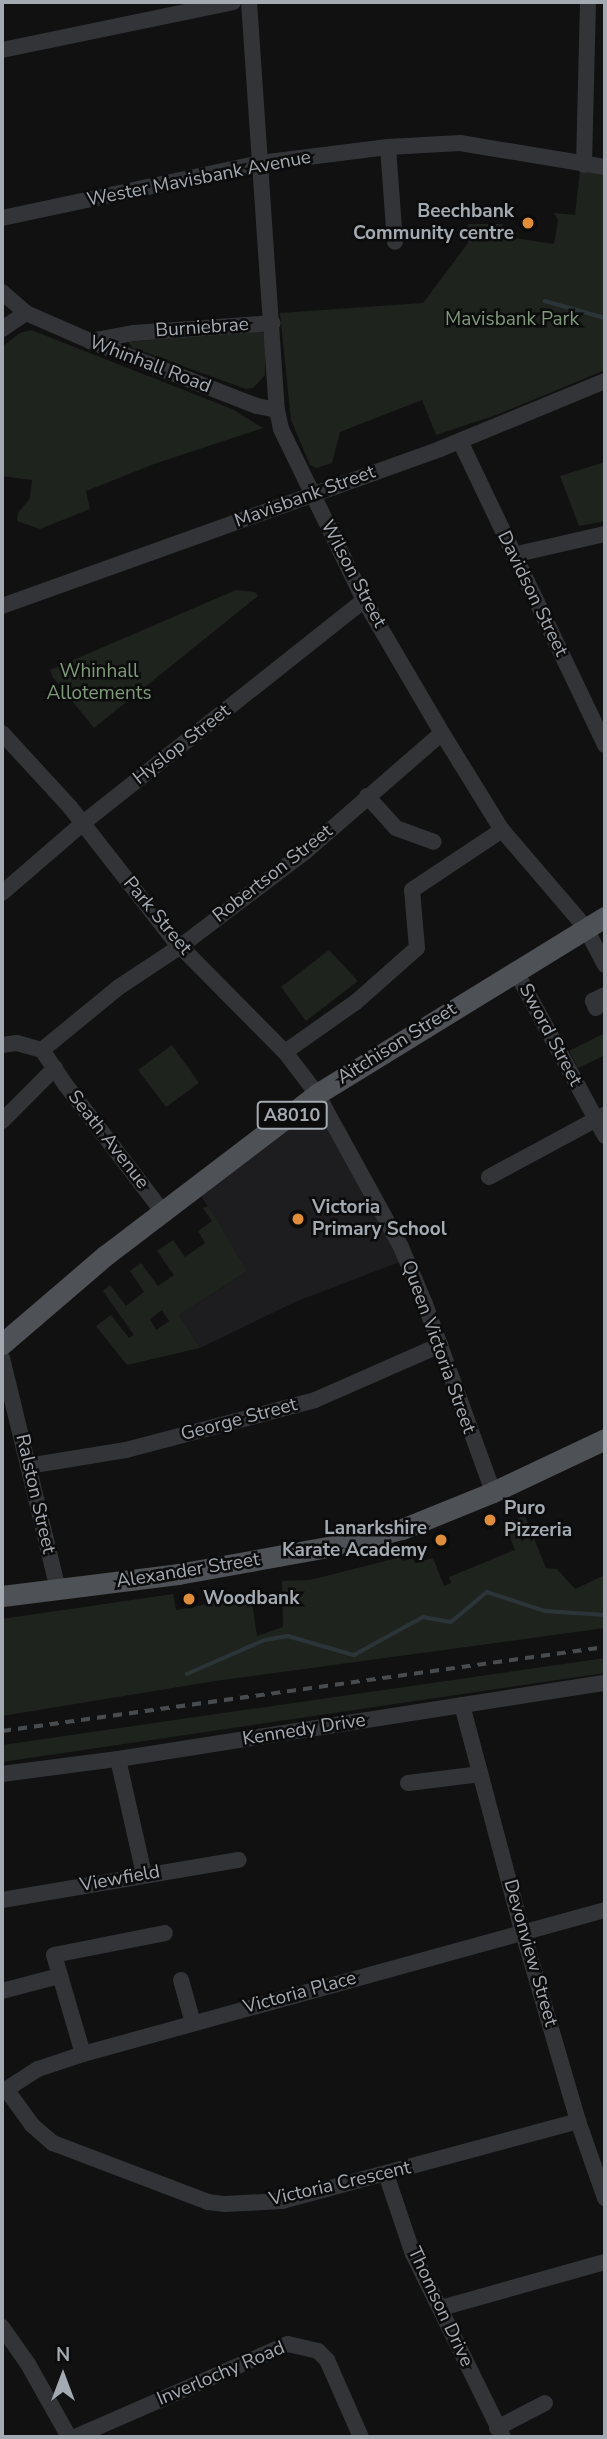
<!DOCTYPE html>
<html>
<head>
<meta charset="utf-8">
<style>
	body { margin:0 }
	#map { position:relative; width:607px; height:2439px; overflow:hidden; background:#111112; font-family:"Nunito Sans",sans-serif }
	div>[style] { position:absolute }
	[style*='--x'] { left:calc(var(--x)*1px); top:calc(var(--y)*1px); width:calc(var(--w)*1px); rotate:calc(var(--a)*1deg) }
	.built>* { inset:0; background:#1d1d1f }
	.green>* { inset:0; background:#1e241d }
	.stream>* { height:3.5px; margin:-1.75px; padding:0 1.75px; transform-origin:1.75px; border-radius:1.75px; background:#2b3539 }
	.minor>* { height:16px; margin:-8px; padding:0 8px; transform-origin:8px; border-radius:8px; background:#323437 }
	.major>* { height:21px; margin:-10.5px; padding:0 10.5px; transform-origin:10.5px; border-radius:10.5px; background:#4e5155 }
	.rail>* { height:3.5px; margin-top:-1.75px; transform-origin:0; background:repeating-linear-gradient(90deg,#494c4f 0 9px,transparent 0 16px) }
	.dots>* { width:19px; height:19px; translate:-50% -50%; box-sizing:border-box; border:4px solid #0c0c0d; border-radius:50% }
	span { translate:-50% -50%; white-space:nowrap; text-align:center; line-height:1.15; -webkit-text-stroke:5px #0c0c0d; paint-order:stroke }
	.shield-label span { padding:2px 5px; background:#0c0c0d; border:2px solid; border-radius:5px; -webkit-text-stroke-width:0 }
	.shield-label { font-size:18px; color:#a3aab1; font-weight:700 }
	.street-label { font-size:19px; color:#a3aab1 }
	.poi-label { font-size:19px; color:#a3aab1; font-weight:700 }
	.right { translate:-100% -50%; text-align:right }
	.left { translate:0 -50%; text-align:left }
	.park-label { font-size:19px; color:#7f9b7c }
	.frame { position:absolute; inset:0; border:4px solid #a3aab1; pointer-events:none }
	.north { position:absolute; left:28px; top:2341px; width:70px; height:70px; -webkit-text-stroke:5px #0c0c0d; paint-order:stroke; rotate:0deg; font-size:19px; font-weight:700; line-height:28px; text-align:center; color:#a3aab1 }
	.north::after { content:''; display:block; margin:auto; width:24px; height:32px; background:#a3aab1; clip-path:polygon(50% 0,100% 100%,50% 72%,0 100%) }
</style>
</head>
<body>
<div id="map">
	<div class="built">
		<div style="clip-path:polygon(309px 1113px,321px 1116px,402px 1261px,295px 1302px,200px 1348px,179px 1315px,247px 1271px,200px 1194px)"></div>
	</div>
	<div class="green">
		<div style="clip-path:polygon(580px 170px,605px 173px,605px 370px,499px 414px,436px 435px,422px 400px,340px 432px,332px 463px,316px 468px,310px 465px,291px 420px,280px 313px,423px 303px,468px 243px,468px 224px,503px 224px,501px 236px,554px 244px,558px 220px,554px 213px,575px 215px)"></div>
		<div style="clip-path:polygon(31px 330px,232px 409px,263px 428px,154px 464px,86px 491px,90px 509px,40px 529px,17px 521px,18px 513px,30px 498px,32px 480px,2px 476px,2px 347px,20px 333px)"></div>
		<div style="clip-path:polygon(257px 330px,263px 333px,265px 340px,265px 375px,253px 388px,246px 389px,133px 348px,128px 342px)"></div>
		<div style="clip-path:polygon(605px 462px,605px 521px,579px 526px,560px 476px)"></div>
		<div style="clip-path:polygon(236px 590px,255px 592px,258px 596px,94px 728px,52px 676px,50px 670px)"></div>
		<div style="clip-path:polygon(329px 950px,358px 981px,306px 1021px,281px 987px)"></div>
		<div style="clip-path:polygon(605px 1033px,605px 1059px,603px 1056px,578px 1068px,569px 1051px)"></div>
		<div style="clip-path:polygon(172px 1045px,199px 1083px,166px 1107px,138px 1070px)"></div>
		<div style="clip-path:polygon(evenodd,208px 1206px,247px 1271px,179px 1315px,200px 1348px,127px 1365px,96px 1326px,111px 1315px,129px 1338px,134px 1335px,103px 1291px,110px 1285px,126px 1306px,144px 1292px,130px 1271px,141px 1263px,158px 1286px,174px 1275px,157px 1251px,173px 1240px,185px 1257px,205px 1243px,198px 1231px,212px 1221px,203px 1208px,208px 1206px,162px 1310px,169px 1321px,156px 1330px,150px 1319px,162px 1310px)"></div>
		<div style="clip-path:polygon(525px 1516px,546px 1568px,557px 1569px,575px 1589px,605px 1575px,605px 1628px,215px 1681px,2px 1716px,2px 1619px,173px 1594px,176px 1610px,251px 1596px,257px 1636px,283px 1627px,282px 1581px,310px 1580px,401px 1557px,403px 1561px,413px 1558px,415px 1563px,433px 1558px,444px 1586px,451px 1583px,449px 1577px,515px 1550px,505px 1525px,510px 1523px,512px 1528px,520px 1524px,518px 1518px)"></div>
		<div style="clip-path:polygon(605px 1658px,605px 1673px,2px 1762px,2px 1745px)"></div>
	</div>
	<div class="stream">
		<div style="--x:545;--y:301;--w:62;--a:15.8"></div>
		<div style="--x:187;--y:1674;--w:85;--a:-23.6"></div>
		<div style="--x:265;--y:1640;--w:23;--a:-10"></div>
		<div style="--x:288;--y:1636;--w:69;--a:16.1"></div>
		<div style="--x:354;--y:1655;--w:79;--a:-28.8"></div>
		<div style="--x:423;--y:1617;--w:28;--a:10"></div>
		<div style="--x:451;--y:1622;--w:47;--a:-39.8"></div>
		<div style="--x:487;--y:1592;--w:61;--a:18.1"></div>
		<div style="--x:545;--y:1611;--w:60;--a:3.8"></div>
	</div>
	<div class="minor">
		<div style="--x:249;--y:2;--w:409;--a:86.1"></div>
		<div style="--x:277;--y:410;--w:19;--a:78"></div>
		<div style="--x:281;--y:429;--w:190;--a:64.1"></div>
		<div style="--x:364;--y:600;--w:154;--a:59.6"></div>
		<div style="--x:442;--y:733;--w:114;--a:58.3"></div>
		<div style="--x:502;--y:830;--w:128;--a:49.4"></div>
		<div style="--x:585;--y:927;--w:43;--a:62.2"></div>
		<div style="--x:2;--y:50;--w:236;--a:-11.7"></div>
		<div style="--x:388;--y:147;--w:95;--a:85.8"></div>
		<div style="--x:584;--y:165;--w:163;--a:-88.6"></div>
		<div style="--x:2;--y:218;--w:264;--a:-12"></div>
		<div style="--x:260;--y:163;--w:129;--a:-7.1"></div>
		<div style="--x:388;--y:147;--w:72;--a:-3.2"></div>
		<div style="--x:460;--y:143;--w:147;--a:9.4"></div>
		<div style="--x:2;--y:292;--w:32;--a:41"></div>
		<div style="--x:26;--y:313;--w:70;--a:23.6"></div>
		<div style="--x:90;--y:341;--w:179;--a:21.3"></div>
		<div style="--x:257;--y:406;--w:20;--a:11"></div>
		<div style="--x:2;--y:329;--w:29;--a:-34"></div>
		<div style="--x:90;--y:341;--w:45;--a:-10.3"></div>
		<div style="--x:134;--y:333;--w:139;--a:-4.1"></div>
		<div style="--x:460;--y:441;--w:337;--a:64.5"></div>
		<div style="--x:513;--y:555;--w:94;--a:-12.9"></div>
		<div style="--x:2;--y:606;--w:465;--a:-19.7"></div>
		<div style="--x:440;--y:449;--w:178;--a:-22.4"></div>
		<div style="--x:2;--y:733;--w:100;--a:47.4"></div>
		<div style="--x:70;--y:807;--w:167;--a:52"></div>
		<div style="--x:173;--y:939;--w:159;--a:45.3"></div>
		<div style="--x:285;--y:1052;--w:53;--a:52.7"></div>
		<div style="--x:317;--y:1094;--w:175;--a:61.2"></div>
		<div style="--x:401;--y:1247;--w:62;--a:67.2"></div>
		<div style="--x:425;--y:1304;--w:200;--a:70.1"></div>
		<div style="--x:367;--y:796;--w:43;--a:47.8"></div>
		<div style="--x:396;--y:828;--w:40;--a:20.2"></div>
		<div style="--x:2;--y:893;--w:107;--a:-40.8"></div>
		<div style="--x:83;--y:823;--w:359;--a:-38.4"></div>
		<div style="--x:515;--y:970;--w:189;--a:61.5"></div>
		<div style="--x:596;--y:1008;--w:8;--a:-113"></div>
		<div style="--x:593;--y:1001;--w:13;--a:-27"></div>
		<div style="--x:2;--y:1045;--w:15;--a:-8"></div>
		<div style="--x:17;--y:1043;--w:26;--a:16"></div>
		<div style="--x:42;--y:1050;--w:41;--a:55.9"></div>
		<div style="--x:65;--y:1084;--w:160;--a:52.6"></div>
		<div style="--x:42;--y:1050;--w:99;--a:-39.3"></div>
		<div style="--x:119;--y:987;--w:74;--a:-33.5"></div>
		<div style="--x:181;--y:946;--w:156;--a:-37.2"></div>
		<div style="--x:305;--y:852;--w:181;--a:-41"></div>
		<div style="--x:285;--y:1052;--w:87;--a:-35.2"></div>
		<div style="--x:356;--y:1002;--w:81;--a:-41.5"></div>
		<div style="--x:417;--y:948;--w:58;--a:-94.9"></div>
		<div style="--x:412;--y:890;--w:108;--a:-33.7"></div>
		<div style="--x:2;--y:1121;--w:75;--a:-45"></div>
		<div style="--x:489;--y:1177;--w:131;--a:-28.3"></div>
		<div style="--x:2;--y:1358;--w:239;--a:76.4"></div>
		<div style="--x:28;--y:1466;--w:99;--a:-9.3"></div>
		<div style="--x:126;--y:1450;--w:196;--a:-14.8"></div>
		<div style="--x:315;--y:1400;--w:137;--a:-23.7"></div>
		<div style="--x:462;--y:1705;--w:229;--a:75.1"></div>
		<div style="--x:521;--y:1926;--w:203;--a:73.7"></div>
		<div style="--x:578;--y:2121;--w:82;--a:70.7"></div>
		<div style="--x:118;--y:1759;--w:118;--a:77.3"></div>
		<div style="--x:2;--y:1774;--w:117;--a:-7.4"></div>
		<div style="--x:118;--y:1759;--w:493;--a:-8.9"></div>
		<div style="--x:408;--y:1783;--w:73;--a:-7.1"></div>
		<div style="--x:2;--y:1900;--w:240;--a:-9.6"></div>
		<div style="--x:181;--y:1980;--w:45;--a:74.4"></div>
		<div style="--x:2;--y:1991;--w:59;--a:-14.7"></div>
		<div style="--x:83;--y:2054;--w:103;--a:-106.3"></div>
		<div style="--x:54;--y:1955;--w:113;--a:-11.2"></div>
		<div style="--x:6;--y:2089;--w:44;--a:54.2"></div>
		<div style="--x:32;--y:2125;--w:28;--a:41"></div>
		<div style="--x:53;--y:2143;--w:166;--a:20.8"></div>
		<div style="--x:208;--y:2202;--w:17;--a:7"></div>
		<div style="--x:225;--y:2204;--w:57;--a:-3"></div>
		<div style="--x:282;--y:2201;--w:307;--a:-15.1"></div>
		<div style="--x:2;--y:2092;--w:43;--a:-32.6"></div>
		<div style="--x:38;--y:2069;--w:47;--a:-18.4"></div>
		<div style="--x:83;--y:2054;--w:541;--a:-15.42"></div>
		<div style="--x:386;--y:2174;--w:84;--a:71.4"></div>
		<div style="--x:413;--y:2254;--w:204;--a:63.8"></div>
		<div style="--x:441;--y:2308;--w:170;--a:-15.7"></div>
		<div style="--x:2;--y:2327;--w:45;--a:54.9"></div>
		<div style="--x:28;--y:2364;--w:84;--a:60.7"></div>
		<div style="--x:497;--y:2428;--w:54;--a:-27.5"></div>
		<div style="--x:75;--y:2437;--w:232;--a:-23.6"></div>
		<div style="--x:288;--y:2344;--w:31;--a:13"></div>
		<div style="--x:318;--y:2351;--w:13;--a:45"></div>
		<div style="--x:327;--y:2360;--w:84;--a:66.2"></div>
	</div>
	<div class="major">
		<div style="--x:2;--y:1344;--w:137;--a:-40.6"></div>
		<div style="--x:106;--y:1255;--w:265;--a:-37.3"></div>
		<div style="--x:317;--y:1094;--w:338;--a:-31.6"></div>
		<div style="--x:2;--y:1596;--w:177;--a:-7.1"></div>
		<div style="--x:178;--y:1574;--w:164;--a:-10.2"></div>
		<div style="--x:339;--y:1545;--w:65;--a:-14.3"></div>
		<div style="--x:402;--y:1529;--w:98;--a:-22.1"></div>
		<div style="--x:493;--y:1492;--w:124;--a:-25.3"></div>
	</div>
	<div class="rail">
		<div style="--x:2;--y:1731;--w:609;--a:-7.93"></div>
	</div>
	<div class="dots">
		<div style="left:528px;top:223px;background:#e08d3b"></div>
		<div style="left:298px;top:1219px;background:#e08d3b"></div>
		<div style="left:490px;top:1520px;background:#e08d3b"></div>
		<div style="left:441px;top:1540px;background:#e08d3b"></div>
		<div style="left:189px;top:1599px;background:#e08d3b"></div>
	</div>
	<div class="shield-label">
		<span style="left:292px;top:1115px">A8010</span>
	</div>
	<div class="street-label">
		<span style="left:199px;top:179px;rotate:-11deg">Wester Mavisbank Avenue</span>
		<span style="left:202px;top:328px;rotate:-4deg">Burniebrae</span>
		<span style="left:150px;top:365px;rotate:21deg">Whinhall Road</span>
		<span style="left:305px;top:497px;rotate:-20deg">Mavisbank Street</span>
		<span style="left:353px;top:574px;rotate:62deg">Wilson Street</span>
		<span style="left:532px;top:594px;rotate:64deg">Davidson Street</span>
		<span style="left:182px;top:745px;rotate:-38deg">Hyslop Street</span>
		<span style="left:273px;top:874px;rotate:-38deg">Robertson Street</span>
		<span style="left:157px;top:916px;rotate:50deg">Park Street</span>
		<span style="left:550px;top:1035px;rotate:62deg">Sword Street</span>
		<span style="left:397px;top:1044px;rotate:-32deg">Aitchison Street</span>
		<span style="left:108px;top:1140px;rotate:52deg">Seath Avenue</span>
		<span style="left:438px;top:1347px;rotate:70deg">Queen Victoria Street</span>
		<span style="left:239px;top:1420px;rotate:-15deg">George Street</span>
		<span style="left:35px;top:1494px;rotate:77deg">Ralston Street</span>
		<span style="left:188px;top:1571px;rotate:-9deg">Alexander Street</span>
		<span style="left:304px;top:1730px;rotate:-9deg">Kennedy Drive</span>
		<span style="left:120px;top:1879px;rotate:-10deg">Viewfield</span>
		<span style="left:530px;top:1953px;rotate:74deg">Devonview Street</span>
		<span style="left:300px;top:1993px;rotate:-15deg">Victoria Place</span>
		<span style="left:340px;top:2184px;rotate:-13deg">Victoria Crescent</span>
		<span style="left:440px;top:2307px;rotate:65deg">Thomson Drive</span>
		<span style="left:221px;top:2374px;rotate:-23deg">Inverlochy Road</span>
	</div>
	<div class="poi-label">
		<span class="right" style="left:514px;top:223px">Beechbank<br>Community centre</span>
		<span class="left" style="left:312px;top:1219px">Victoria<br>Primary School</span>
		<span class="left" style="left:504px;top:1520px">Puro<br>Pizzeria</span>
		<span class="right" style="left:427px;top:1540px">Lanarkshire<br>Karate Academy</span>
		<span class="left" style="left:203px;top:1599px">Woodbank</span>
	</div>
	<div class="park-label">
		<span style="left:512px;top:320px">Mavisbank Park</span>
		<span style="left:99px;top:683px">Whinhall<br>Allotements</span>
	</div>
	<div class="frame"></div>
	<div class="north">N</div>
</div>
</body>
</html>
